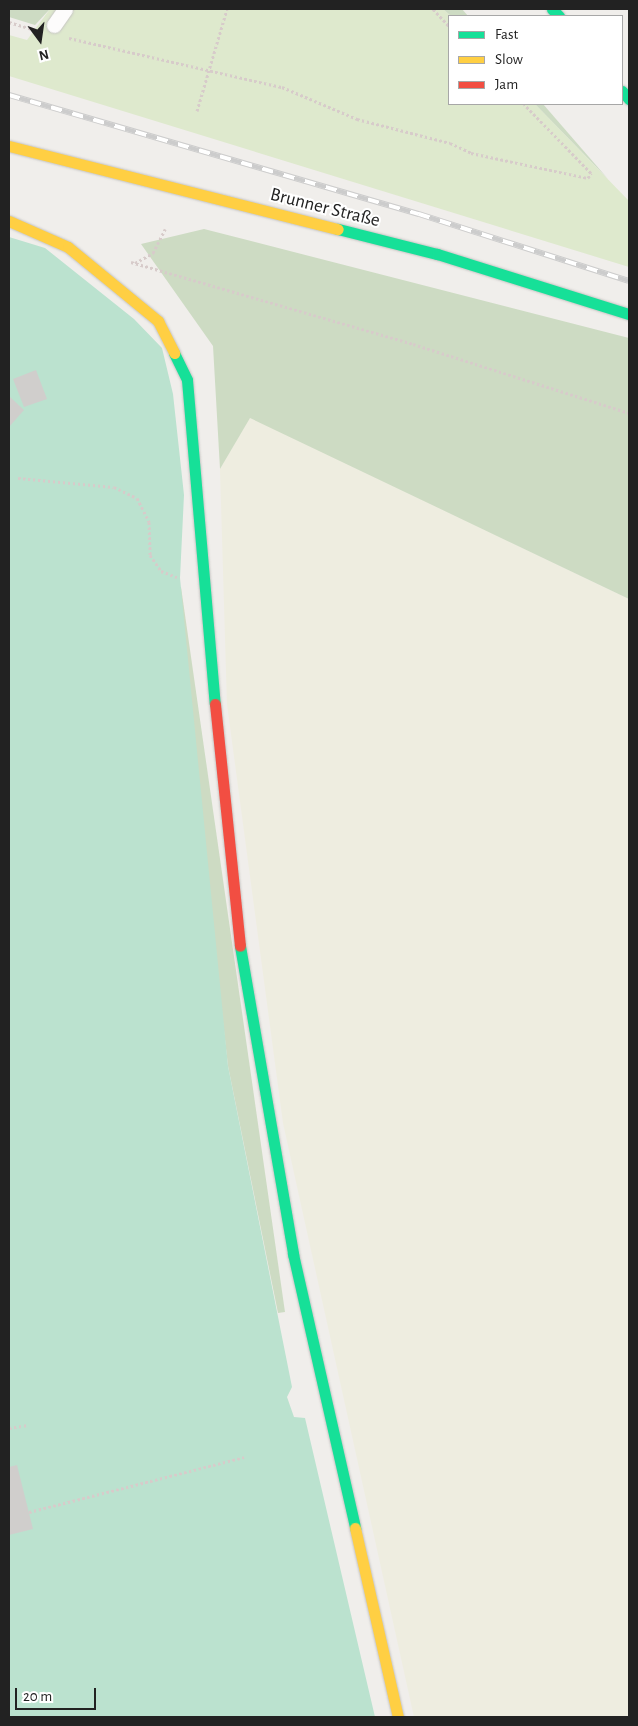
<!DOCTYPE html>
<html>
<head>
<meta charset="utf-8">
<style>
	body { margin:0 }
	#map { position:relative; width:638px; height:1726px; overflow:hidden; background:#f0eeeb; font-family:"Alegreya Sans",sans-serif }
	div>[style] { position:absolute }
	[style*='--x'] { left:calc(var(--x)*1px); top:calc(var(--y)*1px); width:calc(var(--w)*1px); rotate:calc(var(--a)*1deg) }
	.farmland>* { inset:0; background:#eeede0 }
	.grass>* { inset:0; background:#dee9cd }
	.forest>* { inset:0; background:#cddbc3 }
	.pitch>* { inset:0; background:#bbe2cf }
	.building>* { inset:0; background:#d0cecc }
	.path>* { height:3px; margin-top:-1.5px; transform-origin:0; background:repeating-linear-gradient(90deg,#d7cbca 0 2.5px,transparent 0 5px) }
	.roads { filter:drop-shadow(0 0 1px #c6c5c3) drop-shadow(0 0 1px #c6c5c3) }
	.lane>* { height:15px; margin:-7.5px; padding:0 7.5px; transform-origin:7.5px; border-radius:7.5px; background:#fdfcfc }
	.fast>* { height:11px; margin:-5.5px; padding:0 5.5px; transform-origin:5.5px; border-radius:5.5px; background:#16e098 }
	.slow>* { height:11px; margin:-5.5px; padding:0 5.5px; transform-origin:5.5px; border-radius:5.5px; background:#ffcf43 }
	.jam>* { height:11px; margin:-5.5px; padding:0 5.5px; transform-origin:5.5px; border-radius:5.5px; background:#f24e42 }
	.rail>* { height:5.5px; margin-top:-2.75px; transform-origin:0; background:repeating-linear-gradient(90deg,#fff 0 11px,#ccc 0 22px); box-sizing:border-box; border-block:1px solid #ccc }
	span { translate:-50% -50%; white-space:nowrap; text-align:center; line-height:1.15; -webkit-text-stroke:4px #fff; paint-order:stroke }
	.street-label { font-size:19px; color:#222 }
	.frame { position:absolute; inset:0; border:10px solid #222; pointer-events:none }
	.legend { position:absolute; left:448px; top:15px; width:175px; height:90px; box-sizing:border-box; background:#fff; border:1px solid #a7a7a7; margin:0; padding:6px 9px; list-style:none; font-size:15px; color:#222 }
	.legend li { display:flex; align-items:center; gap:10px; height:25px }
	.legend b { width:25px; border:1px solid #a7a7a7 }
	.north { position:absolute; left:15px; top:15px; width:50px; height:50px; -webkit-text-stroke:4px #fff; paint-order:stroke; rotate:166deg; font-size:14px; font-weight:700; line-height:20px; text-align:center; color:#222 }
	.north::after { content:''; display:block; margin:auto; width:18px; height:22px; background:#222; clip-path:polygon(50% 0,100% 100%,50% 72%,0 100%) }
	.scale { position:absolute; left:15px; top:1688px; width:81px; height:22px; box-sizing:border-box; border:2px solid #222; border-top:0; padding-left:6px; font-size:15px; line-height:18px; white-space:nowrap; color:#222; -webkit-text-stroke:4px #fff; paint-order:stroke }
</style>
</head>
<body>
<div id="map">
	<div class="farmland">
		<div style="clip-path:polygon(250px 417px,629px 599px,629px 1717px,414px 1717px,283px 1123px,227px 704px,220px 469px)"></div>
	</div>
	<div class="grass">
		<div style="clip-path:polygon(50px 9px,443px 9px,451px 16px,449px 104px,535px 104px,629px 201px,629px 267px,9px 76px,9px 35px,27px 40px)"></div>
	</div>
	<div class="forest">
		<div style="clip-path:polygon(9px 9px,50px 9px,35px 25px,9px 17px)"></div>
		<div style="clip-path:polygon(443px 9px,462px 9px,468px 16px,451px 16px)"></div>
		<div style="clip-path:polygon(535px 104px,543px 104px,608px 179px)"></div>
		<div style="clip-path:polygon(204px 229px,629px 338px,629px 599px,250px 418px,220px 469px,213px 346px,141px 244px)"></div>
		<div style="clip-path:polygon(181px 587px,285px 1312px,278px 1313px,228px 1066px,174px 588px)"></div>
	</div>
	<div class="pitch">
		<div style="clip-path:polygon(9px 237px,45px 248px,134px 319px,162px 348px,173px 394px,184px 495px,180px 578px,228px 1066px,292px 1387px,287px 1397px,294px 1417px,305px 1418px,375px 1717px,9px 1717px)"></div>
	</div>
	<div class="building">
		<div style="clip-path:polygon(36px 370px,47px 399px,24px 407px,13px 379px)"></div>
		<div style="clip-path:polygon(9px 396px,24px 410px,9px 427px)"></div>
		<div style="clip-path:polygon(17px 1465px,33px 1529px,9px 1535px,9px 1467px)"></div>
	</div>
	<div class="path">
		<div style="--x:433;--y:9;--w:23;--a:47"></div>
		<div style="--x:9;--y:22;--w:27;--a:17"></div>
		<div style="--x:69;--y:38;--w:219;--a:13"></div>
		<div style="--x:282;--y:87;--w:82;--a:23.1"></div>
		<div style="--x:357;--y:119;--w:96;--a:14.5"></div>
		<div style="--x:450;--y:143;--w:23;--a:25"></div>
		<div style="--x:471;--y:153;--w:120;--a:12.1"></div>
		<div style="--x:588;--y:178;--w:6;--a:-59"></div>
		<div style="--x:591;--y:173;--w:96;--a:-134.2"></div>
		<div style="--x:197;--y:111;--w:106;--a:-73.6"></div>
		<div style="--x:131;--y:262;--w:294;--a:16.2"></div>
		<div style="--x:413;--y:344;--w:227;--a:17.7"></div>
		<div style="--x:135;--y:263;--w:21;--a:-29"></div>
		<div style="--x:153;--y:253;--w:27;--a:-63"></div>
		<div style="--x:18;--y:478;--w:96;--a:5.4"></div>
		<div style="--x:114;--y:487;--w:25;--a:26"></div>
		<div style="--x:137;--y:498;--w:27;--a:63"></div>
		<div style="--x:149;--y:522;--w:33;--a:88"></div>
		<div style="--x:150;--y:555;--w:19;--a:55"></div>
		<div style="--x:161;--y:571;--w:17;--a:21"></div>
		<div style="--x:9;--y:1428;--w:19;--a:-9"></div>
		<div style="--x:29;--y:1512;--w:222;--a:-14.3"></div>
	</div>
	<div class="roads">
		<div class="lane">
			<div style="--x:54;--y:25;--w:19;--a:-55"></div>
		</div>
		<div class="fast">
			<div style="--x:552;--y:9;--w:10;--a:45"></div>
			<div style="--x:622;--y:91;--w:11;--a:49"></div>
			<div style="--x:338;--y:229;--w:102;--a:14.2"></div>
			<div style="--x:437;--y:254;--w:201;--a:17.4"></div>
			<div style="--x:174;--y:353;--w:30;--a:64"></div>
			<div style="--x:187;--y:380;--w:325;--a:85.1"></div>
			<div style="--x:240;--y:946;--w:313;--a:80.2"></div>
			<div style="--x:293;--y:1254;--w:281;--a:77.2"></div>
		</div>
		<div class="slow">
			<div style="--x:9;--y:146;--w:339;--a:14.2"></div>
			<div style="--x:9;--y:221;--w:64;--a:23.8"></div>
			<div style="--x:68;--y:247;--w:117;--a:39.4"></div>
			<div style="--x:158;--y:321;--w:36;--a:63"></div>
			<div style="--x:355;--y:1528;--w:194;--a:77.2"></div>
		</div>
		<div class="jam">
			<div style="--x:215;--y:704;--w:243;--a:84.1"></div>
		</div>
	</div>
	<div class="rail">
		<div style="--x:9;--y:95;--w:427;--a:16.2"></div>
		<div style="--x:419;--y:214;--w:220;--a:17.7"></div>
	</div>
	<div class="street-label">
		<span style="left:325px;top:208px;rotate:14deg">Brunner Straße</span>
	</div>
	<div class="frame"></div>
	<ul class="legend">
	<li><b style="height:6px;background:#16e098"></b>Fast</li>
	<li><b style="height:6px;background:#ffcf43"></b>Slow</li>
	<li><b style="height:6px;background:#f24e42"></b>Jam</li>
	</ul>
	<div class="north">N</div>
	<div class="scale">20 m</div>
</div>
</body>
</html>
